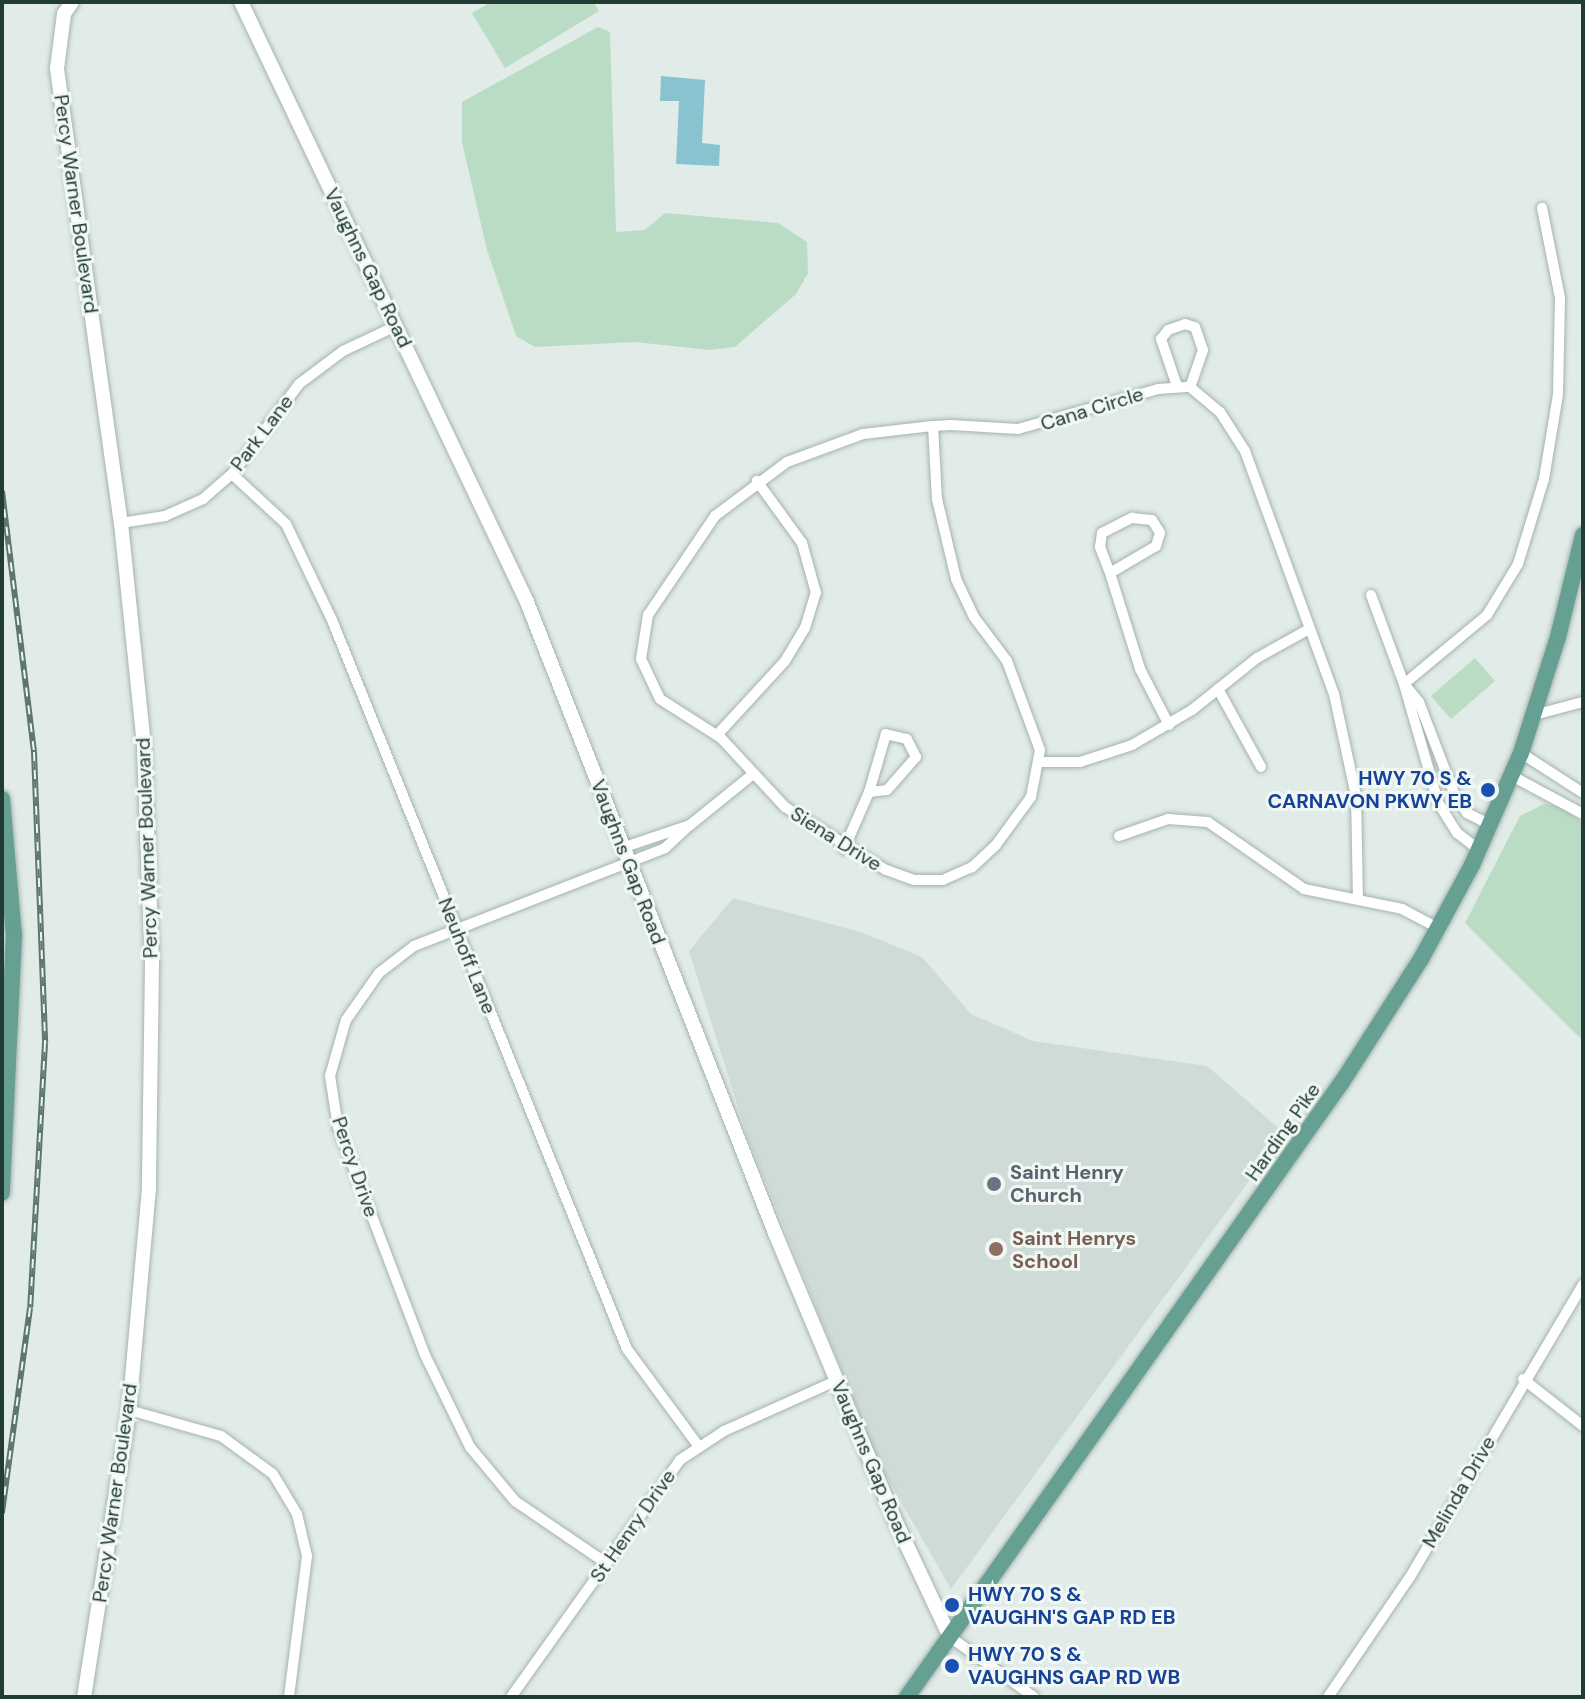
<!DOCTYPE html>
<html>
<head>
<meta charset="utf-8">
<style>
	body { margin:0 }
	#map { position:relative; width:1585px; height:1699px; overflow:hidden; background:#e1ebe7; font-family:"DM Sans",sans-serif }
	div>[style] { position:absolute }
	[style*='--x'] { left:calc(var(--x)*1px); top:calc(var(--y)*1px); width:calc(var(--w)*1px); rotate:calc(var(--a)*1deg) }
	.built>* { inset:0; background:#cfdbd6 }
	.green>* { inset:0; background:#badcc4 }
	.water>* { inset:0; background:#89c3d0 }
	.roads { filter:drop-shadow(0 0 2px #a4b3ae) drop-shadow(0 0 2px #a4b3ae) }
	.minor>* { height:10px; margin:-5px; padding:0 5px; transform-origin:5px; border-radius:5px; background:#fff }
	.tertiary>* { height:14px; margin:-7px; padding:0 7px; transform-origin:7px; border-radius:7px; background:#fff }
	.primary>* { height:16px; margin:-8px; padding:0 8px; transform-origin:8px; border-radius:8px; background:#66a092 }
	.rail>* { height:6px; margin-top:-3px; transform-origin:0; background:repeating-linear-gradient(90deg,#f1f8f4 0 9px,#5c7770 0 18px); box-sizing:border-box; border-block:2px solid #5c7770 }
	.dots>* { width:22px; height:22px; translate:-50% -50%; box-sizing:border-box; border:4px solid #f1f8f4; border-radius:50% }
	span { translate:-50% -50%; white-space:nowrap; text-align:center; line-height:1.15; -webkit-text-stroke:6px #f1f8f4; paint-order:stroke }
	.street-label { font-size:20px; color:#213b35 }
	.transit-label { font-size:20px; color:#164399; font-weight:700 }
	.right { translate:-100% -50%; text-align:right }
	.left { translate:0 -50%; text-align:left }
	.worship-label { font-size:20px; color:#5b616d; font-weight:700 }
	.education-label { font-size:20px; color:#785e54; font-weight:700 }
	.frame { position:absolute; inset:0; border:4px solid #213b35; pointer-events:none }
</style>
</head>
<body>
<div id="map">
	<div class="built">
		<div style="clip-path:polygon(733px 898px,858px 931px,922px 957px,971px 1014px,1033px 1041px,1207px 1066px,1284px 1133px,951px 1589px,881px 1467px,747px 1136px,689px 951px)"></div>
	</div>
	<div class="green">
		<div style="clip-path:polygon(491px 2px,593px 2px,599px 11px,505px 68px,472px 13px)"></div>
		<div style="clip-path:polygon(598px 27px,610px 32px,616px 232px,645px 230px,665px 213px,778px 223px,807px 242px,808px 273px,796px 294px,735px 347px,709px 350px,635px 342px,535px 347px,516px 336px,487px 250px,462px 142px,462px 102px)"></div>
		<div style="clip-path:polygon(1475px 658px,1495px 681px,1451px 719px,1431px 696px)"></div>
		<div style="clip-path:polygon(1544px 804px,1559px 806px,1583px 823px,1583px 1041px,1465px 923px,1520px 816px)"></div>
	</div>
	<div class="water">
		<div style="clip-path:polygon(661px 76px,705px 80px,702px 143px,720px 145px,719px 166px,676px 164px,679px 101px,660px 101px)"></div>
	</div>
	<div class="roads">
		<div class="minor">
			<div style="--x:1177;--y:386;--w:50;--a:-108.8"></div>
			<div style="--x:1161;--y:339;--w:11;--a:-52"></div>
			<div style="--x:1168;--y:330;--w:18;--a:-19"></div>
			<div style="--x:1185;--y:324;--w:10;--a:17"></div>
			<div style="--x:1195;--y:327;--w:24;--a:71"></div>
			<div style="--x:1203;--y:350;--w:39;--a:109"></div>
			<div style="--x:933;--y:426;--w:73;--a:86.9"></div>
			<div style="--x:937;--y:499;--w:82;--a:76.6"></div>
			<div style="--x:956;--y:579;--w:42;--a:64.7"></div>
			<div style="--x:974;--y:617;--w:55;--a:53.1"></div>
			<div style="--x:1007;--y:661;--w:95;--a:69.7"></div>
			<div style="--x:1040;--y:750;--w:48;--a:100.8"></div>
			<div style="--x:1031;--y:797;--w:59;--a:126.1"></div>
			<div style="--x:996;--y:845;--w:33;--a:137"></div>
			<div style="--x:972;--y:867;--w:32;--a:156"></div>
			<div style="--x:943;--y:880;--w:29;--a:180"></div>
			<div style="--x:914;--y:880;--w:30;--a:-160"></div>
			<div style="--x:886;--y:870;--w:119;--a:-148"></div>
			<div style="--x:785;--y:807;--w:94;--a:-132.8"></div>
			<div style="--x:721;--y:738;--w:72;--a:-147.4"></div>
			<div style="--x:660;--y:699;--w:44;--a:-115.4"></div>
			<div style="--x:641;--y:659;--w:45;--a:-81"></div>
			<div style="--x:648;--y:615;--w:120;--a:-55.9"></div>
			<div style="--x:715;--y:516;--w:90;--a:-36.9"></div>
			<div style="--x:787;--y:462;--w:81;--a:-20.2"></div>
			<div style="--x:863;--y:434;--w:70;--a:-6.5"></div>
			<div style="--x:933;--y:426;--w:18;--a:-3"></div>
			<div style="--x:951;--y:425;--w:67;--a:3.4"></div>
			<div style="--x:1018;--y:429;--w:146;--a:-15.9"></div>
			<div style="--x:1158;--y:389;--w:32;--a:-4"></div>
			<div style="--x:1190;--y:387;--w:39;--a:40"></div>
			<div style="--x:1220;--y:412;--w:46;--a:57.3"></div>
			<div style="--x:1245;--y:451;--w:259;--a:69.9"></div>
			<div style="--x:1334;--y:694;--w:104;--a:77.8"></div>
			<div style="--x:1356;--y:796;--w:104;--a:88.9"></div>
			<div style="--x:232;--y:474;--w:74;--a:42.8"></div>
			<div style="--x:286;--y:524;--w:106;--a:64.4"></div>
			<div style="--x:332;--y:620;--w:786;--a:67.97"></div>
			<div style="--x:627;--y:1349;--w:118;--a:53.6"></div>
			<div style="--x:121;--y:523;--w:45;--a:-9"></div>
			<div style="--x:165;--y:516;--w:42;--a:-24.1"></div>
			<div style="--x:203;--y:499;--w:38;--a:-41"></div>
			<div style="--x:232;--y:474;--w:112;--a:-53.3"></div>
			<div style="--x:299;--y:384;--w:55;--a:-36.9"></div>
			<div style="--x:343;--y:351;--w:59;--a:-25.3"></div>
			<div style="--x:1110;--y:573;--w:28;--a:-111"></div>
			<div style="--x:1100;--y:547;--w:14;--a:-82"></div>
			<div style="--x:1102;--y:533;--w:34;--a:-27"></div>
			<div style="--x:1132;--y:518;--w:20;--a:6"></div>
			<div style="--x:1152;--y:520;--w:15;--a:58"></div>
			<div style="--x:1160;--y:533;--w:14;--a:107"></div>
			<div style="--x:1156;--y:546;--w:53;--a:149.6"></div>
			<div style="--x:1110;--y:573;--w:101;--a:72.6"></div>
			<div style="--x:1140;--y:669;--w:63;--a:62.6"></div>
			<div style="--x:1371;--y:595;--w:95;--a:69.7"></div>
			<div style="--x:1404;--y:684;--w:108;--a:-39.7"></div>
			<div style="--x:1487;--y:615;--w:60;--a:-58.7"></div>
			<div style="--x:1518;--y:564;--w:89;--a:-73"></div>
			<div style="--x:1544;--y:479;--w:86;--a:-80.6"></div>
			<div style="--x:1558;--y:394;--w:96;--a:-88.8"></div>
			<div style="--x:1560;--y:298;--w:92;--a:-101.3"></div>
			<div style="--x:1218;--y:689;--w:89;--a:61.1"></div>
			<div style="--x:1534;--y:715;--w:51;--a:-14.9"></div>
			<div style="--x:717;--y:735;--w:100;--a:-47.4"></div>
			<div style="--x:785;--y:661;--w:39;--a:-59"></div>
			<div style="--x:805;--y:628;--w:37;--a:-73"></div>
			<div style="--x:816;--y:593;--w:52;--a:-105.6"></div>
			<div style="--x:802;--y:543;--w:77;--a:-126"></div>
			<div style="--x:1521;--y:753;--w:74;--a:32.8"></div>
			<div style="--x:1040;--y:762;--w:40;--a:0"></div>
			<div style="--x:1080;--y:762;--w:55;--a:-18.1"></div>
			<div style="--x:1132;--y:745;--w:69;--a:-30.3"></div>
			<div style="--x:1192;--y:710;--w:83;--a:-38.7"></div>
			<div style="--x:1257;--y:658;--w:60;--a:-29.1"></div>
			<div style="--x:1512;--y:776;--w:81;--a:28.2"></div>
			<div style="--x:690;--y:825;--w:80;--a:-38.9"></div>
			<div style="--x:1119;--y:836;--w:52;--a:-19.1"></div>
			<div style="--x:1168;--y:819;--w:40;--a:4.3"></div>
			<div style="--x:1208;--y:822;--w:117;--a:34.9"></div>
			<div style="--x:1304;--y:889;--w:100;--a:11.5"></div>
			<div style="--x:1402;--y:909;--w:41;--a:27.8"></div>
			<div style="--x:844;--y:849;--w:62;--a:-66.3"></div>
			<div style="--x:869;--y:792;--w:18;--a:-6"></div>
			<div style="--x:887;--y:790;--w:44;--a:-48.7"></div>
			<div style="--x:916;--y:757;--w:20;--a:-117"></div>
			<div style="--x:907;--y:739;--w:22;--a:-167"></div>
			<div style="--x:886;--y:734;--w:60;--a:106.3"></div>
			<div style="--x:1479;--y:850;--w:28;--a:-142"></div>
			<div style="--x:1457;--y:833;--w:36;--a:-122"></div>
			<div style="--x:1438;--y:802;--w:123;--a:-106.1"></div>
			<div style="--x:1404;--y:684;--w:23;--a:50"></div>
			<div style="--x:1419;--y:702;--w:101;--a:69"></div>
			<div style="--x:1455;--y:796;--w:21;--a:55"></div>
			<div style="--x:1467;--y:813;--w:27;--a:27"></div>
			<div style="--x:1523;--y:1379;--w:76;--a:38.1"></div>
			<div style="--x:129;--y:1410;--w:96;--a:15.8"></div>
			<div style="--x:221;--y:1436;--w:64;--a:36.2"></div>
			<div style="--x:273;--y:1474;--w:47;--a:59"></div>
			<div style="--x:297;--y:1514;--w:43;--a:76.6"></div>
			<div style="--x:307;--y:1556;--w:142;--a:97.3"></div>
			<div style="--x:606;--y:1563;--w:110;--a:-145.7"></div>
			<div style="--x:515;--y:1501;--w:70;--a:-129.8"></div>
			<div style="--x:470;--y:1447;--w:102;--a:-116.1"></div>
			<div style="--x:425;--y:1355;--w:244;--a:-110.9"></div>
			<div style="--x:338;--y:1127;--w:52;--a:-98.9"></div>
			<div style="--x:330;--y:1076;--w:58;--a:-74.1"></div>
			<div style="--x:346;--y:1020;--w:57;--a:-54.9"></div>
			<div style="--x:379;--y:973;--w:44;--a:-37.6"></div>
			<div style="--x:414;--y:946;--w:269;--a:-21.3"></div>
			<div style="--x:665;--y:848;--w:34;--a:-43"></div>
			<div style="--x:690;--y:825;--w:72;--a:161.3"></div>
			<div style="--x:950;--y:1637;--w:103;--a:35.5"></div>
			<div style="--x:511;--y:1697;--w:291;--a:-54.5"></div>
			<div style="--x:680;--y:1460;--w:53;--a:-33.4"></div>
			<div style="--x:724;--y:1431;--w:123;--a:-24.1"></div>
			<div style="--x:1328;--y:1697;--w:145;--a:-55.7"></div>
			<div style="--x:1410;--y:1577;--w:340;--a:-59.4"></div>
		</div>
		<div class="tertiary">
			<div style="--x:72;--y:2;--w:14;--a:124"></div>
			<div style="--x:64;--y:14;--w:55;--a:97.3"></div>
			<div style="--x:57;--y:69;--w:458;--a:82"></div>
			<div style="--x:121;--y:523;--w:223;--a:84.1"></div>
			<div style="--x:144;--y:745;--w:219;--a:87.9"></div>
			<div style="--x:152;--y:964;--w:224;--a:90.8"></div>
			<div style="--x:149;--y:1188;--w:223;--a:95.1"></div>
			<div style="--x:129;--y:1410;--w:291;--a:98.9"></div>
			<div style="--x:241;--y:2;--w:665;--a:64.51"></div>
			<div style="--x:527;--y:602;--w:678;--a:68.54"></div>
			<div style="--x:775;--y:1233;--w:309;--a:67.3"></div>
			<div style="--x:894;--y:1518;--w:132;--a:64.8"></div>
		</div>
		<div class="primary">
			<div style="--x:2;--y:799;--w:137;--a:85"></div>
			<div style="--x:14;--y:935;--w:258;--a:92.7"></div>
			<div style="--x:907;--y:1697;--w:753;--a:-54.73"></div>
			<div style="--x:1342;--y:1082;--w:146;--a:-57.3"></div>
			<div style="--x:1421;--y:959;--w:107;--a:-61.5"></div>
			<div style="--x:1472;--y:865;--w:122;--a:-66.4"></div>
			<div style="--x:1521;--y:753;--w:122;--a:-72.3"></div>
			<div style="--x:1558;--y:637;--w:105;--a:-76.2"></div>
		</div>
	</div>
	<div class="rail">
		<div style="--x:2;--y:491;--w:263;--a:83"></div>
		<div style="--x:34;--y:752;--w:291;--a:87.8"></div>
		<div style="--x:45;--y:1043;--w:265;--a:93.2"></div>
		<div style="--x:30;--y:1308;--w:207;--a:97.8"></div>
	</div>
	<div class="dots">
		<div style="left:1488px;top:790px;background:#1a4fb4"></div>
		<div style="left:994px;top:1184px;background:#6b7280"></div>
		<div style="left:996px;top:1249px;background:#8d6e63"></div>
		<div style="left:952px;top:1605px;background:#1a4fb4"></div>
		<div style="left:952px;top:1666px;background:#1a4fb4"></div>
	</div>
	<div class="street-label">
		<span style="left:76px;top:204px;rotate:82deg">Percy Warner Boulevard</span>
		<span style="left:368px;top:268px;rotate:64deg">Vaughns Gap Road</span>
		<span style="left:1092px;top:409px;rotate:-17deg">Cana Circle</span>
		<span style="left:262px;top:433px;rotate:-53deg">Park Lane</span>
		<span style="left:836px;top:839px;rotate:32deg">Siena Drive</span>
		<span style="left:147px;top:848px;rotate:-92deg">Percy Warner Boulevard</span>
		<span style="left:628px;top:862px;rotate:69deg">Vaughns Gap Road</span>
		<span style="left:467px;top:956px;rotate:68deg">Neuhoff Lane</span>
		<span style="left:1283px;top:1132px;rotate:-55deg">Harding Pike</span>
		<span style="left:355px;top:1167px;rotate:71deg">Percy Drive</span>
		<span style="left:871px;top:1462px;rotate:67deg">Vaughns Gap Road</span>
		<span style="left:1459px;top:1492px;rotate:-60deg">Melinda Drive</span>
		<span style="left:115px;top:1493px;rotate:-82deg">Percy Warner Boulevard</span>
		<span style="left:633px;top:1526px;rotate:-55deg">St Henry Drive</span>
	</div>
	<div class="transit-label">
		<span class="right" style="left:1472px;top:790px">HWY 70 S &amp;<br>CARNAVON PKWY EB</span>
		<span class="left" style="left:968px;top:1606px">HWY 70 S &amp;<br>VAUGHN'S GAP RD EB</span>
		<span class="left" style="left:968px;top:1666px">HWY 70 S &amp;<br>VAUGHNS GAP RD WB</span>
	</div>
	<div class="worship-label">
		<span class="left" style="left:1010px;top:1184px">Saint Henry<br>Church</span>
	</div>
	<div class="education-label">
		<span class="left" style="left:1012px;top:1250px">Saint Henrys<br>School</span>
	</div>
	<div class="frame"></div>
</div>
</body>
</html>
